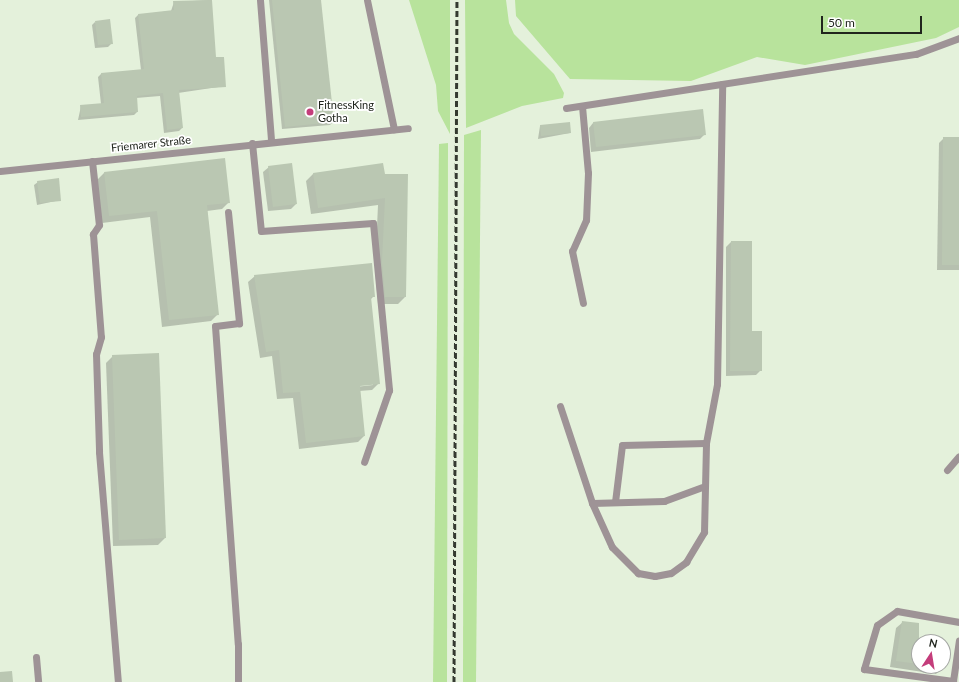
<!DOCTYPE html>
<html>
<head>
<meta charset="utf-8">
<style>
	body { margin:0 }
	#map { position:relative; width:959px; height:682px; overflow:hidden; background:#e4f1db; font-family:Lato,sans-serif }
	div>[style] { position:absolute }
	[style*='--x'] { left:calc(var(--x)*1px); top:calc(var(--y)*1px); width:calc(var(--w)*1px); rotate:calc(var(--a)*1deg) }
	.green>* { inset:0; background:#b8e39c }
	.shadow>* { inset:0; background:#0003 }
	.building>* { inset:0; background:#bac7b2 }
	.service>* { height:7px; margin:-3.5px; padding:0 3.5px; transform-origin:3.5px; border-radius:3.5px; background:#9e9396 }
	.rail>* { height:3px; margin-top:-1.5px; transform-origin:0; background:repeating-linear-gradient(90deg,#343a30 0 6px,transparent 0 9px) }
	.dots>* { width:11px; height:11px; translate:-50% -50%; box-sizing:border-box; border:2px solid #fff; border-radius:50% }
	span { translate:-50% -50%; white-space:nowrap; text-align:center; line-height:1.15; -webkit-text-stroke:3.5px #fff; paint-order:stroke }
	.poi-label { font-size:11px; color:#20251d }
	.left { translate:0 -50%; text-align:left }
	.street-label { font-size:11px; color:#20251d }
	.north { position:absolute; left:911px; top:634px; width:40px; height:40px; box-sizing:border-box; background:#fff; border:1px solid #a6a8a5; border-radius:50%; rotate:12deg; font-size:11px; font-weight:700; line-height:16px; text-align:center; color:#20251d }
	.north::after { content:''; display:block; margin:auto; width:14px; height:18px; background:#c43d7b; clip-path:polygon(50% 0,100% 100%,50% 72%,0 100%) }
	.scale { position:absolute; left:821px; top:16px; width:101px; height:18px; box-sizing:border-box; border:2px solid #20251d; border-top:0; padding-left:5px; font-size:12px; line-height:14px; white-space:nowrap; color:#20251d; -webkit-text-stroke:3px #fff; paint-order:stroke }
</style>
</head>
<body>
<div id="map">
	<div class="green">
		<div style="clip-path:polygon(409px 0,450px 0,450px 134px,438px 111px,436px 85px)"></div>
		<div style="clip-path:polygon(465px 0,506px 0,509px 23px,514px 34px,554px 74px,564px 93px,563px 98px,522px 106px,466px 128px)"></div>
		<div style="clip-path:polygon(515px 0,959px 0,959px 27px,936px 38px,805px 65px,757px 57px,691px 81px,570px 79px,516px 16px)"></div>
		<div style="clip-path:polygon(481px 130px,476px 682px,463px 682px,464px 135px)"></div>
		<div style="clip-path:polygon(448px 143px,447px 682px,433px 682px,439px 144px)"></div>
	</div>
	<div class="shadow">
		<div style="clip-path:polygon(211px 0,215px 58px,225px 86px,178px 93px,182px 128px,179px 131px,164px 133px,160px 96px,136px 98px,137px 112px,134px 115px,78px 120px,81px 106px,101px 104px,98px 77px,101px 74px,141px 70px,135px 18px,138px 15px,171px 11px,174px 2px)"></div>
		<div style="clip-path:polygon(269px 0,320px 0,333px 122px,330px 125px,282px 129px)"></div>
		<div style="clip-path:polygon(95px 22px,112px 43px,108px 47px,95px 48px,92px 25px)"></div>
		<div style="clip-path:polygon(593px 123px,705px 134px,700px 139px,591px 152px,589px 128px)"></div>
		<div style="clip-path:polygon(540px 126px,570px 133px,538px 139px)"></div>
		<div style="clip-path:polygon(944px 138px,959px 138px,959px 270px,937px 270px,939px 143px)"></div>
		<div style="clip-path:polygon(269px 167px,296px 204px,291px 209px,268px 211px,263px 172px)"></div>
		<div style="clip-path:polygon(104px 173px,229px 202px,222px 209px,207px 211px,218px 314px,211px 321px,162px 327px,150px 217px,102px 223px,97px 180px)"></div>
		<div style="clip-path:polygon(313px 174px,384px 175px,405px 297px,398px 304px,378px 304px,375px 269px,378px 205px,311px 214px,306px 181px)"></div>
		<div style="clip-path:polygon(38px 182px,60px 200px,37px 205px,34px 185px)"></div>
		<div style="clip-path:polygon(731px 242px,761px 370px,756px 375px,726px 376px,726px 247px)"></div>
		<div style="clip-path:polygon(evenodd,255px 276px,374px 296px,370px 300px,379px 383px,372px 390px,359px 391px,364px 436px,358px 442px,299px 449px,293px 398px,277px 399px,272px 356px,260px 358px,248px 282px,255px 276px,373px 383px,373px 385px,355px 387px,354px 385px,373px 383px)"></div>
		<div style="clip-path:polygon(113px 356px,165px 538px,158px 545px,113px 546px,106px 363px)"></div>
		<div style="clip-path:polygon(903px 622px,912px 637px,941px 642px,919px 642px,919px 666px,943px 666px,936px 674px,890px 667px,896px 628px)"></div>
		<div style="clip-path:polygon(943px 642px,947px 643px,943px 665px)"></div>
	</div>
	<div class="building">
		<div style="clip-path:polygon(212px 0,216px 57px,224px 57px,226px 87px,179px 90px,183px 128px,167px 130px,163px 93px,137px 96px,138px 112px,81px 117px,80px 105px,104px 103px,101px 73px,144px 69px,138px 14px,174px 10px,173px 1px)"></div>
		<div style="clip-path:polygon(272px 0,321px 0,334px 122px,285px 127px)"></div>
		<div style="clip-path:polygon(110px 19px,113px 44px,98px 45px,95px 21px)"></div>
		<div style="clip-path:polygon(703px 109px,706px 135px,596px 147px,593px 122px)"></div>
		<div style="clip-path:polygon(570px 122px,571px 133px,541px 136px,540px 125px)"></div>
		<div style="clip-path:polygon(943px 137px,959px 137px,959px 265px,942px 265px)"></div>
		<div style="clip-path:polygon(225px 158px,230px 203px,207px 205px,219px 315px,169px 320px,157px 211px,109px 216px,104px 172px)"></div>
		<div style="clip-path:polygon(292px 163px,297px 204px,273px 207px,268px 166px)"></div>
		<div style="clip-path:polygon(383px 163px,385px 174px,408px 174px,406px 297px,385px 297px,382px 262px,385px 198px,318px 208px,313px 173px)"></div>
		<div style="clip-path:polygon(59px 178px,61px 201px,40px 203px,37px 181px)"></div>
		<div style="clip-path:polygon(731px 241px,752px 241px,752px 331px,762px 331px,762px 371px,730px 371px)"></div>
		<div style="clip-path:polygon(372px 263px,375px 297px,371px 297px,380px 384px,360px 386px,365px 436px,306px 443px,300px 392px,283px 393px,279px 350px,266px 352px,254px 275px)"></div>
		<div style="clip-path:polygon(159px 353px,166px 538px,119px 540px,112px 355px)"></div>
		<div style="clip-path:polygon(902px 621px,919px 623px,919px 664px,896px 661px)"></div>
		<div style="clip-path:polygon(12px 671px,13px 682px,0 682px,0 672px)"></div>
	</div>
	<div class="service">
		<div style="--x:260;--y:0;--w:141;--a:85.5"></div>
		<div style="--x:367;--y:0;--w:132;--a:78.2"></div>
		<div style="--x:582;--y:106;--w:67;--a:84.9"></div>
		<div style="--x:588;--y:173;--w:47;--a:92.4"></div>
		<div style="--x:586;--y:220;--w:34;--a:114"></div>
		<div style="--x:572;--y:251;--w:53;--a:78.1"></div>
		<div style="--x:566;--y:108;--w:354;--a:-8.8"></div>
		<div style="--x:916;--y:54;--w:46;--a:-20.4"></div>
		<div style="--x:252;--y:143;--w:88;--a:84.2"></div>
		<div style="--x:261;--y:231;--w:112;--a:-4.1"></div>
		<div style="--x:373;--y:223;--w:168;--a:84.5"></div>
		<div style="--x:389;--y:390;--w:76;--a:109.1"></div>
		<div style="--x:92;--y:161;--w:64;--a:83.8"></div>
		<div style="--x:99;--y:225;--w:11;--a:124"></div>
		<div style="--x:93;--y:234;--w:103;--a:85.6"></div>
		<div style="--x:101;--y:337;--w:18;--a:106"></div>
		<div style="--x:96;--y:354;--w:98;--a:88.2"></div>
		<div style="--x:99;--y:452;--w:231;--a:85.3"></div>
		<div style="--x:0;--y:171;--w:410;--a:-6"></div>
		<div style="--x:228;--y:212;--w:112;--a:84.3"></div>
		<div style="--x:239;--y:323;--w:24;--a:173"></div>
		<div style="--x:215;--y:326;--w:319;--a:85.9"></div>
		<div style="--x:238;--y:644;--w:38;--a:90"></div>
		<div style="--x:560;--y:406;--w:102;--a:71.7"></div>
		<div style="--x:592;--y:503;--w:48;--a:65.6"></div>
		<div style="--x:612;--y:547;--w:37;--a:45"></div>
		<div style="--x:638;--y:573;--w:17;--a:10"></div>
		<div style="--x:655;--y:576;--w:16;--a:-11"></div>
		<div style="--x:671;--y:573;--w:19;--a:-36"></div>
		<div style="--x:686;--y:562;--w:35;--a:-59"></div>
		<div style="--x:704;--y:532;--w:89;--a:-88.7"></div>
		<div style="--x:706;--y:443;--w:60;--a:-79.4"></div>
		<div style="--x:717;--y:384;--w:300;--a:-89"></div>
		<div style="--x:947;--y:470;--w:18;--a:-49"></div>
		<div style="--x:615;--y:502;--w:57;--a:-83"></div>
		<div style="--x:622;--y:445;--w:84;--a:-1.4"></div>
		<div style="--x:592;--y:503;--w:72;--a:-1.6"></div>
		<div style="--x:664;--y:501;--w:40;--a:-20.2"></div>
		<div style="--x:959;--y:622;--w:63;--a:-169.9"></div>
		<div style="--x:897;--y:611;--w:24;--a:145"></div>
		<div style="--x:877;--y:625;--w:46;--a:106.5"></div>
		<div style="--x:864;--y:669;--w:90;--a:7.7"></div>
		<div style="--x:953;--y:681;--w:41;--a:-81.7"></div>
		<div style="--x:36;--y:657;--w:25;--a:85"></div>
	</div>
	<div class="rail">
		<div style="--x:454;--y:682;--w:682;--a:-89.75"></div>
	</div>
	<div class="dots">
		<div style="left:310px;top:112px;background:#c43d7b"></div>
	</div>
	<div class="poi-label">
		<span class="left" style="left:318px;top:112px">FitnessKing<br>Gotha</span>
	</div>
	<div class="street-label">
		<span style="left:151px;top:144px;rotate:-6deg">Friemarer Straße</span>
	</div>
	<div class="north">N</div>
	<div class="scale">50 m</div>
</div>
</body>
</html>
